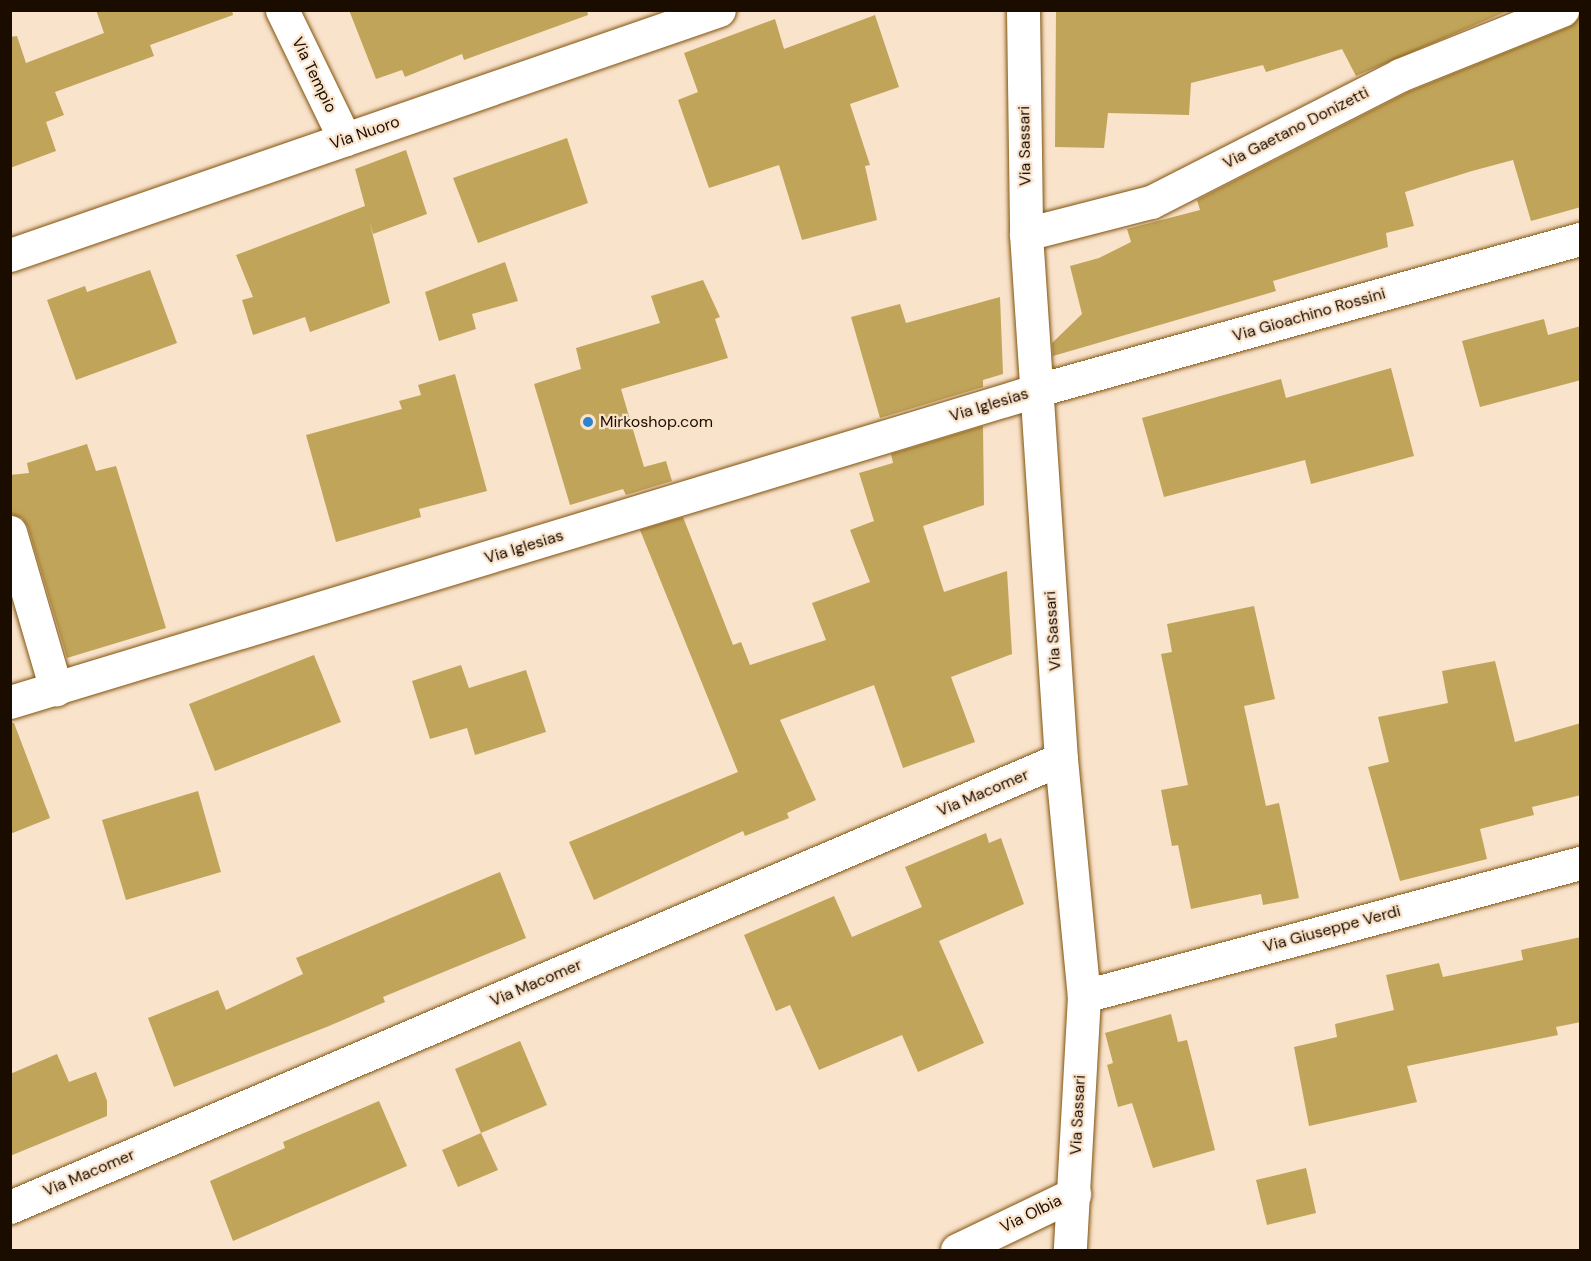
<!DOCTYPE html>
<html>
<head>
<meta charset="utf-8">
<style>
	body { margin:0 }
	#map { position:relative; width:1591px; height:1261px; overflow:hidden; background:#f9e3cb; font-family:"DM Sans",sans-serif }
	div>[style] { position:absolute }
	[style*='--x'] { left:calc(var(--x)*1px); top:calc(var(--y)*1px); width:calc(var(--w)*1px); rotate:calc(var(--a)*1deg) }
	.building>* { inset:0; background:#c0a45a }
	.roads { filter:drop-shadow(0 0 2px #81520b) drop-shadow(0 0 2px #81520b) }
	.street>* { height:33px; margin:-16.5px; padding:0 16.5px; transform-origin:16.5px; border-radius:16.5px; background:#fff }
	.dots>* { width:16px; height:16px; translate:-50% -50%; box-sizing:border-box; border:3px solid #f9e3cb; border-radius:50% }
	span { translate:-50% -50%; white-space:nowrap; text-align:center; line-height:1.15; -webkit-text-stroke:4.5px #f9e3cb; paint-order:stroke }
	.street-label { font-size:16px; color:#1b0c00 }
	.poi-label { font-size:16px; color:#1b0c00 }
	.left { translate:0 -50%; text-align:left }
	.frame { position:absolute; inset:0; border:12px solid #1b0c00; pointer-events:none }
</style>
</head>
<body>
<div id="map">
	<div class="building">
		<div style="clip-path:polygon(96px 10px,232px 10px,233px 15px,150px 45px,154px 56px,55px 92px,64px 115px,46px 122px,56px 151px,10px 168px,10px 37px,17px 36px,26px 63px,104px 33px)"></div>
		<div style="clip-path:polygon(349px 10px,587px 10px,588px 15px,464px 60px,462px 54px,405px 77px,402px 70px,376px 79px)"></div>
		<div style="clip-path:polygon(1056px 10px,1510px 10px,1356px 76px,1342px 49px,1266px 72px,1263px 65px,1191px 83px,1189px 115px,1108px 113px,1104px 148px,1055px 147px)"></div>
		<div style="clip-path:polygon(1580px 13px,1581px 207px,1531px 221px,1513px 160px,1472px 171px,1405px 192px,1414px 226px,1386px 233px,1388px 247px,1273px 281px,1276px 291px,1053px 356px,1052px 343px,1082px 314px,1070px 266px,1099px 258px,1131px 242px,1127px 229px,1200px 210px,1197px 200px,1408px 92px,1569px 27px)"></div>
		<div style="clip-path:polygon(875px 15px,899px 87px,850px 104px,870px 165px,865px 166px,877px 220px,802px 240px,779px 165px,709px 188px,678px 100px,698px 92px,684px 53px,775px 19px,784px 49px)"></div>
		<div style="clip-path:polygon(567px 138px,588px 203px,478px 243px,453px 178px)"></div>
		<div style="clip-path:polygon(406px 150px,427px 214px,373px 234px,369px 220px,390px 303px,310px 332px,305px 317px,253px 335px,242px 300px,253px 297px,236px 255px,365px 206px,355px 169px)"></div>
		<div style="clip-path:polygon(505px 262px,518px 301px,472px 314px,476px 329px,439px 341px,425px 292px)"></div>
		<div style="clip-path:polygon(150px 270px,177px 343px,76px 380px,47px 300px,85px 286px,87px 292px)"></div>
		<div style="clip-path:polygon(703px 280px,720px 317px,715px 319px,728px 358px,621px 389px,644px 467px,666px 461px,672px 481px,626px 495px,623px 489px,570px 505px,534px 384px,581px 369px,576px 348px,660px 323px,651px 296px)"></div>
		<div style="clip-path:polygon(1000px 297px,1003px 374px,983px 380px,983px 387px,880px 418px,851px 317px,900px 304px,906px 323px)"></div>
		<div style="clip-path:polygon(1544px 319px,1548px 335px,1581px 326px,1581px 380px,1480px 407px,1462px 341px)"></div>
		<div style="clip-path:polygon(1391px 368px,1414px 456px,1311px 484px,1305px 460px,1164px 497px,1142px 418px,1281px 379px,1286px 398px)"></div>
		<div style="clip-path:polygon(455px 374px,487px 491px,419px 509px,421px 517px,336px 542px,306px 435px,402px 409px,399px 401px,421px 395px,418px 385px)"></div>
		<div style="clip-path:polygon(983px 426px,984px 505px,923px 526px,944px 592px,1007px 571px,1012px 654px,951px 677px,975px 742px,903px 768px,874px 685px,780px 720px,816px 800px,787px 813px,789px 818px,745px 836px,743px 831px,594px 900px,569px 842px,738px 772px,640px 530px,683px 517px,733px 645px,741px 642px,750px 665px,826px 640px,812px 603px,870px 582px,850px 530px,874px 521px,859px 473px,893px 463px,891px 454px)"></div>
		<div style="clip-path:polygon(87px 444px,96px 471px,116px 466px,166px 628px,67px 658px,28px 527px,22px 518px,10px 514px,10px 475px,29px 473px,27px 463px)"></div>
		<div style="clip-path:polygon(1254px 606px,1275px 699px,1244px 706px,1266px 806px,1279px 803px,1299px 898px,1263px 905px,1261px 894px,1191px 909px,1178px 845px,1172px 846px,1161px 790px,1188px 785px,1161px 654px,1172px 652px,1167px 624px)"></div>
		<div style="clip-path:polygon(314px 655px,341px 722px,215px 771px,189px 704px)"></div>
		<div style="clip-path:polygon(1495px 661px,1515px 742px,1581px 723px,1581px 795px,1532px 807px,1534px 815px,1480px 829px,1487px 859px,1400px 881px,1368px 767px,1389px 762px,1378px 717px,1448px 703px,1442px 671px)"></div>
		<div style="clip-path:polygon(461px 665px,469px 688px,526px 670px,546px 732px,475px 755px,467px 728px,430px 739px,412px 681px)"></div>
		<div style="clip-path:polygon(10px 723px,14px 723px,50px 818px,10px 834px)"></div>
		<div style="clip-path:polygon(198px 791px,221px 872px,126px 900px,102px 820px)"></div>
		<div style="clip-path:polygon(986px 833px,989px 843px,1001px 838px,1024px 904px,939px 941px,984px 1043px,918px 1072px,902px 1035px,819px 1070px,790px 1005px,776px 1011px,744px 935px,834px 896px,852px 937px,922px 907px,905px 867px)"></div>
		<div style="clip-path:polygon(500px 872px,526px 938px,383px 997px,385px 1002px,329px 1026px,174px 1087px,148px 1018px,218px 990px,226px 1010px,303px 974px,296px 958px)"></div>
		<div style="clip-path:polygon(1581px 937px,1581px 1022px,1556px 1027px,1558px 1035px,1407px 1066px,1417px 1102px,1309px 1126px,1294px 1047px,1337px 1037px,1335px 1024px,1394px 1010px,1386px 975px,1439px 963px,1443px 977px,1523px 960px,1521px 950px)"></div>
		<div style="clip-path:polygon(1171px 1014px,1178px 1042px,1187px 1040px,1215px 1150px,1153px 1168px,1132px 1103px,1118px 1107px,1107px 1065px,1113px 1063px,1105px 1033px)"></div>
		<div style="clip-path:polygon(520px 1041px,547px 1105px,481px 1133px,455px 1069px)"></div>
		<div style="clip-path:polygon(57px 1054px,69px 1082px,96px 1072px,107px 1101px,107px 1116px,10px 1156px,10px 1074px)"></div>
		<div style="clip-path:polygon(379px 1101px,407px 1166px,233px 1241px,210px 1181px,285px 1148px,283px 1142px)"></div>
		<div style="clip-path:polygon(481px 1133px,498px 1170px,458px 1187px,442px 1150px)"></div>
		<div style="clip-path:polygon(1306px 1168px,1316px 1213px,1267px 1225px,1256px 1180px)"></div>
	</div>
	<div class="roads">
		<div class="street">
			<div style="--x:282;--y:10;--w:144;--a:64.1"></div>
			<div style="--x:1023;--y:10;--w:224;--a:89.2"></div>
			<div style="--x:1026;--y:234;--w:526;--a:86.19"></div>
			<div style="--x:1061;--y:759;--w:238;--a:84.5"></div>
			<div style="--x:1084;--y:996;--w:254;--a:93.2"></div>
			<div style="--x:1026;--y:234;--w:129;--a:-14.4"></div>
			<div style="--x:1151;--y:202;--w:280;--a:-27"></div>
			<div style="--x:1400;--y:75;--w:175;--a:-21.9"></div>
			<div style="--x:10;--y:255;--w:750;--a:-19.06"></div>
			<div style="--x:10;--y:532;--w:164;--a:73.7"></div>
			<div style="--x:10;--y:702;--w:1074;--a:-16.88"></div>
			<div style="--x:1038;--y:390;--w:563;--a:-15.57"></div>
			<div style="--x:1084;--y:996;--w:514;--a:-15.01"></div>
			<div style="--x:10;--y:1207;--w:1142;--a:-23.09"></div>
			<div style="--x:957;--y:1250;--w:130;--a:-25.6"></div>
		</div>
	</div>
	<div class="dots">
		<div style="left:588px;top:422px;background:#2b84d1"></div>
	</div>
	<div class="street-label">
		<span style="left:314px;top:75px;rotate:64deg">Via Tempio</span>
		<span style="left:1296px;top:128px;rotate:-27deg">Via Gaetano Donizetti</span>
		<span style="left:365px;top:133px;rotate:-19deg">Via Nuoro</span>
		<span style="left:1025px;top:146px;rotate:-91deg">Via Sassari</span>
		<span style="left:1309px;top:315px;rotate:-16deg">Via Gioachino Rossini</span>
		<span style="left:989px;top:405px;rotate:-17deg">Via Iglesias</span>
		<span style="left:524px;top:547px;rotate:-17deg">Via Iglesias</span>
		<span style="left:1053px;top:631px;rotate:-94deg">Via Sassari</span>
		<span style="left:983px;top:793px;rotate:-23deg">Via Macomer</span>
		<span style="left:1332px;top:929px;rotate:-15deg">Via Giuseppe Verdi</span>
		<span style="left:536px;top:983px;rotate:-23deg">Via Macomer</span>
		<span style="left:1078px;top:1115px;rotate:-87deg">Via Sassari</span>
		<span style="left:89px;top:1173px;rotate:-23deg">Via Macomer</span>
		<span style="left:1031px;top:1214px;rotate:-26deg">Via Olbia</span>
	</div>
	<div class="poi-label">
		<span class="left" style="left:600px;top:422px">Mirkoshop.com</span>
	</div>
	<div class="frame"></div>
</div>
</body>
</html>
